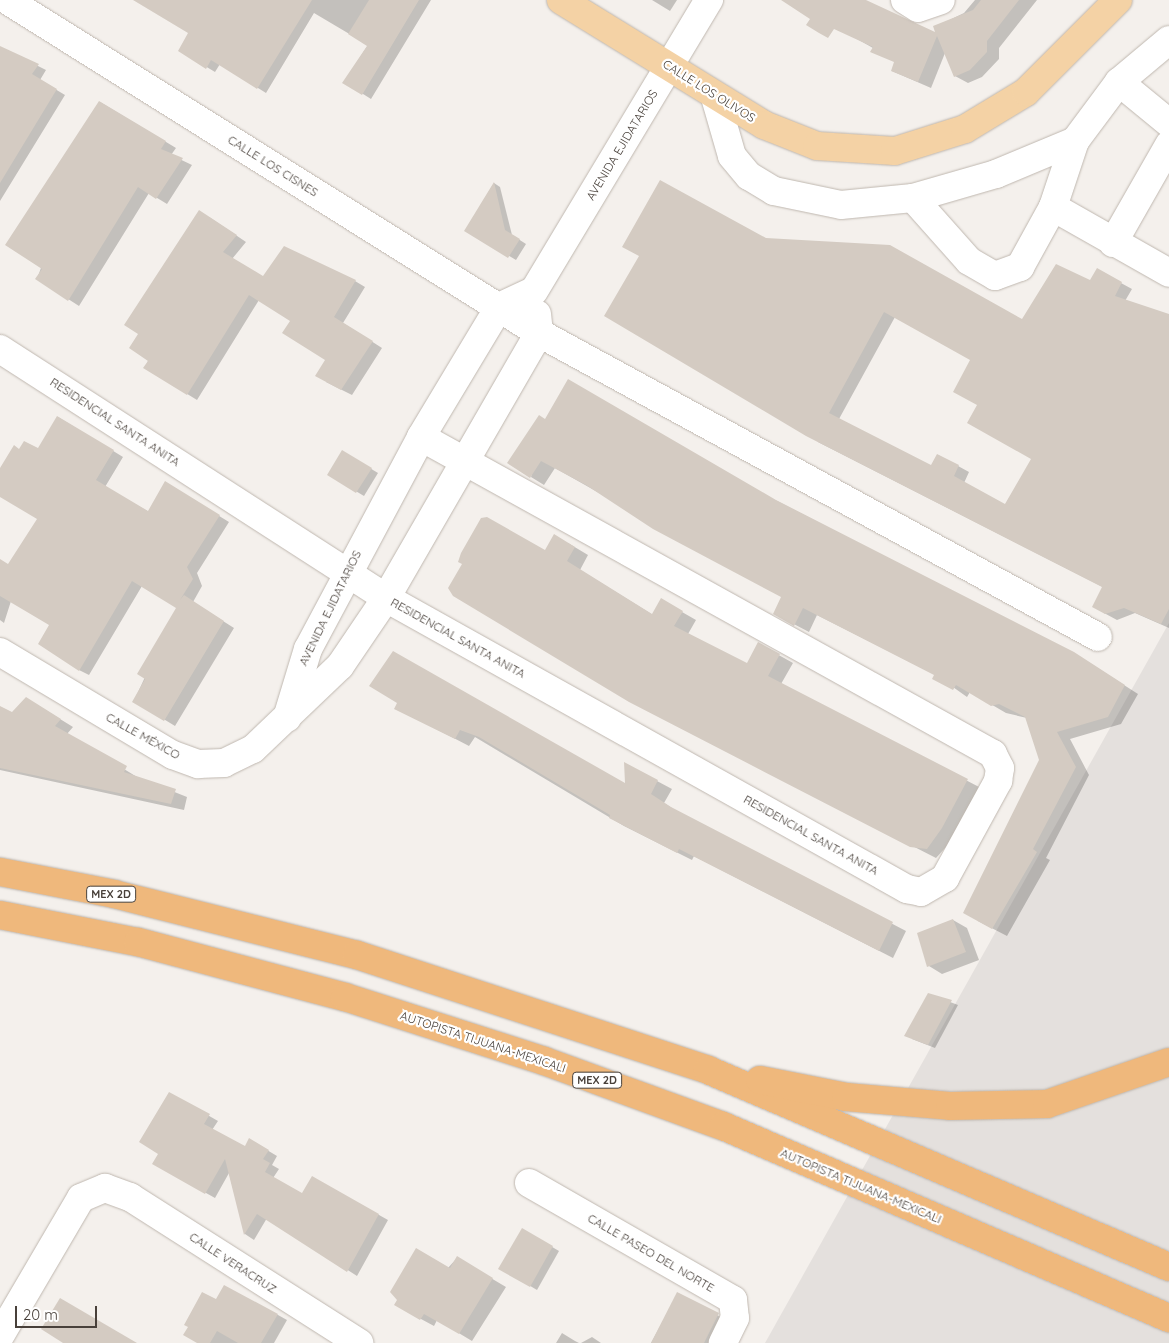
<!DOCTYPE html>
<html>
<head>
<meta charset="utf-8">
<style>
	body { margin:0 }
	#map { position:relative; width:1169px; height:1343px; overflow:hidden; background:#f4f0ec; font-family:Quicksand,sans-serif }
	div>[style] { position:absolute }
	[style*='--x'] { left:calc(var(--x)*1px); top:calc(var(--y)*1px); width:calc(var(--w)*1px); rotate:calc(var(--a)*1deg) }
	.industrial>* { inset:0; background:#e4e0dd }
	.shadow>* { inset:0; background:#0003 }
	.building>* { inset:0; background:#d4cbc2 }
	.roads { filter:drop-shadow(0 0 1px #bfb7af) drop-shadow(0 0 1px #bfb7af) }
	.minor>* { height:28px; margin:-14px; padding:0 14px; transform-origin:14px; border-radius:14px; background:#fff }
	.major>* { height:28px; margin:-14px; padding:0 14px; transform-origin:14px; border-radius:14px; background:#f4d2a5 }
	.highway>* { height:28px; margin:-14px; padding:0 14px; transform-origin:14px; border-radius:14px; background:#efb87c }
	span { translate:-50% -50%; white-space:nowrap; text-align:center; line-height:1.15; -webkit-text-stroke:4.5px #fff; paint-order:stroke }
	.shield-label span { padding:1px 4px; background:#fff; border:1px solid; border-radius:4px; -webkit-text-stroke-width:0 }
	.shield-label { font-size:11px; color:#48403a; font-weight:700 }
	.street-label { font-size:12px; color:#48403a }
	.scale { position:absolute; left:15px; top:1306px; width:82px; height:22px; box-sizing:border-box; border:2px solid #48403a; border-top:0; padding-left:6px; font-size:15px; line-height:18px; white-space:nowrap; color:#48403a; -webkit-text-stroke:4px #fff; paint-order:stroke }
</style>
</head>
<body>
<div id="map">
	<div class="industrial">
		<div style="clip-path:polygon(1169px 623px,1169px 1343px,765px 1343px)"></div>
	</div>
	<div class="shadow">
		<div style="clip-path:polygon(160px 0,431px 0,371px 99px,344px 82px,368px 45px,314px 13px,266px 93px,220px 64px,215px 72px,180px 51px,189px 33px)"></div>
		<div style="clip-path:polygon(652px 0,677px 0,670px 11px)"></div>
		<div style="clip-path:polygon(975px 0,1037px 0,999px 48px,999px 59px,982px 77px,968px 83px,955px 76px,945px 53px,931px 88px,892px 71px,896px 61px,850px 35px,938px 34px,935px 27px,964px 13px)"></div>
		<div style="clip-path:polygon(0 47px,46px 70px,40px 80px,65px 95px,0 201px)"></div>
		<div style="clip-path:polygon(100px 102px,176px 148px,171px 155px,192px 165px,167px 204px,149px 193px,79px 306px,37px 279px)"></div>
		<div style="clip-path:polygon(494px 183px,500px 187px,512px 235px,526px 244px,516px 260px,466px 230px)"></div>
		<div style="clip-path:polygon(209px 217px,246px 242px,232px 259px,263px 278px,355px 281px,365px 287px,343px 323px,382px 348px,352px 395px,326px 382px,327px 359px,292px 321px,259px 300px,197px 400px,145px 368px)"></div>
		<div style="clip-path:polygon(evenodd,765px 239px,1023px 320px,1090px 282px,1097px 270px,1132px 289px,1125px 301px,1169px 317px,1169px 628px,1135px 613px,1117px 620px,1104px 613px,1103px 587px,818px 442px,765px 239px,895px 317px,972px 360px,979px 405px,1033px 458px,1005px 505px,964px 483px,969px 472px,938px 455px,931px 467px,839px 419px,895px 317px)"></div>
		<div style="clip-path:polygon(58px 417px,123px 457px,105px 487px,149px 512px,175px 489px,229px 522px,197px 573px,202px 586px,193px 602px,234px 628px,175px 726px,134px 701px,177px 607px,142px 586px,89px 675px,79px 670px,51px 624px,11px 601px,4px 623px,0 620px,0 561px,8px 566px,39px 519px,0 495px,0 470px,20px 450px,38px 450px)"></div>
		<div style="clip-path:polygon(545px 420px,777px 501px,1088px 662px,1138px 694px,1121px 724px,1070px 739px,1089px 775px,1046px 858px,1050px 860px,1007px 936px,978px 921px,1040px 760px,1027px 718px,1006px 713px,970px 692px,967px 697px,936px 675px,817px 615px,809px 632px,788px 621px,783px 597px,555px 468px,544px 485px,531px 477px)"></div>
		<div style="clip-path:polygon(343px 452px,378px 473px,364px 496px,329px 475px)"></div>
		<div style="clip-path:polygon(568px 543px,588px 555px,580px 570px,653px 615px,661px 600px,696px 620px,688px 634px,747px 665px,759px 644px,793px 663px,781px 684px,981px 788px,956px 836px,936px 858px,658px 716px,545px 551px)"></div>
		<div style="clip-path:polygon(39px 706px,73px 727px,67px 734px,137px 777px,187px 797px,184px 810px,0 770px,0 707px,12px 714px)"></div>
		<div style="clip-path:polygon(396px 708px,626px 785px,625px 764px,672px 789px,664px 803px,678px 812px,906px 931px,893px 958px,694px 856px,692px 860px,624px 826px,475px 737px,469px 746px)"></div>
		<div style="clip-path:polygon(953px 920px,967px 928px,979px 960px,942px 974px,929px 966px)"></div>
		<div style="clip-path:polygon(929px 994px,958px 1005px,935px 1048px,912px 1039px)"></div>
		<div style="clip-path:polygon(169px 1093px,218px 1121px,212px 1130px,245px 1148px,250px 1140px,277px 1156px,272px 1165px,279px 1169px,273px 1178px,302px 1195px,313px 1178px,388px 1220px,357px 1276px,267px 1218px,254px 1240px,245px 1234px,229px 1173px,215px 1198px,154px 1164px,160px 1153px)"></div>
		<div style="clip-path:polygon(523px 1230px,559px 1251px,537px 1290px,500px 1268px)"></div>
		<div style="clip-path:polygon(457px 1258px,506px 1287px,472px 1341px,437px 1320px,434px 1326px,408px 1312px)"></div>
		<div style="clip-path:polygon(678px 1293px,731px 1323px,721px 1343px,651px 1343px)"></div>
		<div style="clip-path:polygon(216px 1301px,278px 1315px,287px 1320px,274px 1343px,200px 1343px)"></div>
		<div style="clip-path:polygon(562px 1333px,575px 1341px,579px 1343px,556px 1343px)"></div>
		<div style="clip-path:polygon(592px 1337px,601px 1343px,581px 1343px)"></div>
	</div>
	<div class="building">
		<div style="clip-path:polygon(133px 0,312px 0,257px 89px,211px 60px,206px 69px,178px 51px,188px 33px)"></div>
		<div style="clip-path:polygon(369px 0,419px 0,362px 95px,342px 83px,367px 46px,348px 34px)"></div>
		<div style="clip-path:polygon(781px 0,866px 0,935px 32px,933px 26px,973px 10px,981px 0,1019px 0,987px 41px,987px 52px,970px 70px,954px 77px,937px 36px,918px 82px,891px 71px,894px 62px,870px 52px,873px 47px,834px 29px,828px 38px,819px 33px,806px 25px,810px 19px)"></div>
		<div style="clip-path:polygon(0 46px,39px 64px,32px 74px,57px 89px,0 183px)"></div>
		<div style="clip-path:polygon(99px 101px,166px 141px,161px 149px,183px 158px,156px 199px,138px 187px,68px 301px,35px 279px,42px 269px,5px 245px)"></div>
		<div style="clip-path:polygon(evenodd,660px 180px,766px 238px,890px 245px,1022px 319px,1056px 264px,1090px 280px,1097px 268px,1122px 282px,1115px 296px,1169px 314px,1169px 609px,1161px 624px,1124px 608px,1105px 614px,1092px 607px,1102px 587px,806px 436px,604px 316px,639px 256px,622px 247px,660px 180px,884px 312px,970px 360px,953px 392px,977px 405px,967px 423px,1031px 459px,1005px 504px,954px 476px,959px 465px,937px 454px,931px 465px,829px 413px,884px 312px)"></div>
		<div style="clip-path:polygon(494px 182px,505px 230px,520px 239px,508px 258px,464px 231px)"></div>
		<div style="clip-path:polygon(199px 210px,237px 235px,223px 252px,263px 276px,284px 246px,356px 280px,334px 317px,373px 341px,341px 390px,315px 376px,325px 360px,282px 333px,290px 321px,249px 295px,187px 395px,143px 368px,148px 361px,129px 348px,138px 334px,124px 325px)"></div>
		<div style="clip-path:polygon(568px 379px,776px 500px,1074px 652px,1125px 685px,1108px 717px,1057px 732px,1076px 767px,1033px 849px,1037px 852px,992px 929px,963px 913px,1039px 760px,1025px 717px,999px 704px,991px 706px,956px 685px,953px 690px,932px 679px,934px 675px,803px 608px,794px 626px,773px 614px,781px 597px,653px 529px,586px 485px,541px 461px,530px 478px,507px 463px,539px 415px,545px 419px)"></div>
		<div style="clip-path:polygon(57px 416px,114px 450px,96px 480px,148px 511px,165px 481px,220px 515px,187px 567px,193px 579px,180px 600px,184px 595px,224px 621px,164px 721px,132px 702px,145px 679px,137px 674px,176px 608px,132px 581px,79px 671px,38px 644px,49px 625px,0 596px,0 559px,8px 564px,37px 519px,0 497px,0 468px,14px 445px,19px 449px,24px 441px,38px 448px)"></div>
		<div style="clip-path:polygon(342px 450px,372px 468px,356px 493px,327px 475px)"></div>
		<div style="clip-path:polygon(487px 517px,545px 550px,554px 534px,575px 547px,567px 561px,652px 614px,661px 598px,683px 611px,674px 626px,747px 663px,758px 642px,780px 654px,768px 676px,968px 779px,942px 828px,927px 849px,910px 847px,629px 702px,453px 596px,448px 588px,462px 564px,458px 562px,461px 553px,481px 518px)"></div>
		<div style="clip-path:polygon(393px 651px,625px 783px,624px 762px,658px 780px,651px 794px,671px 807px,893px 922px,879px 951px,679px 849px,677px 853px,609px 818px,610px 815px,479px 737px,460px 730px,455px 739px,394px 709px,397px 703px,369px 686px)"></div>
		<div style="clip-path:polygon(26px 697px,61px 719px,55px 726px,127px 766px,124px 772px,176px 789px,171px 804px,0 768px,0 706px,12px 712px)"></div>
		<div style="clip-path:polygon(953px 919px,966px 952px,927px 967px,917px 933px)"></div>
		<div style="clip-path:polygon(928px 993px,952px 1000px,928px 1045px,904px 1036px)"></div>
		<div style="clip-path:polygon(169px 1092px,210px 1114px,204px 1124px,245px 1146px,249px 1138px,269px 1150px,263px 1159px,270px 1163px,265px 1172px,302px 1193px,312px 1176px,379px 1214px,347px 1272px,257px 1214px,244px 1235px,225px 1159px,205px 1194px,152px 1164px,158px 1154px,139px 1142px)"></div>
		<div style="clip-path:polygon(522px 1228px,553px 1246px,530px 1287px,498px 1269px)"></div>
		<div style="clip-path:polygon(416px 1248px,450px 1268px,457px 1256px,493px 1278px,459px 1334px,424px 1314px,420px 1320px,394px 1305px,397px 1300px,390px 1292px)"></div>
		<div style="clip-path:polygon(224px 1285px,278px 1314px,261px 1343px,238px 1343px,217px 1331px,210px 1343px,197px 1343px,183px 1335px,188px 1327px,184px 1325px,202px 1292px,216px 1299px)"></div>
		<div style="clip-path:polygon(677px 1292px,719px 1313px,704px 1343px,651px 1343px)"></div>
		<div style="clip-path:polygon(60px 1298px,137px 1343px,63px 1343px,41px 1329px)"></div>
	</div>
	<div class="roads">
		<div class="minor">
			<div style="--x:7;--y:0;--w:628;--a:32.04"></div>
			<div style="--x:539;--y:333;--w:636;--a:28.54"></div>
			<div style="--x:905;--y:0;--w:15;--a:32"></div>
			<div style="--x:918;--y:8;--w:24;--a:-19"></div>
			<div style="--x:1119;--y:82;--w:65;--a:-40"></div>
			<div style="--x:715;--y:97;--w:61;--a:73.9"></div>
			<div style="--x:732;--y:156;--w:26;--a:50"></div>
			<div style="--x:749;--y:176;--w:29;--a:31"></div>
			<div style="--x:774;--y:191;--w:68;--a:11.8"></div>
			<div style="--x:841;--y:205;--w:72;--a:-5.6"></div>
			<div style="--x:913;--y:198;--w:86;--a:-16.1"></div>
			<div style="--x:996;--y:174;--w:86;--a:-22.7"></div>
			<div style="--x:1075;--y:141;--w:74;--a:-53.3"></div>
			<div style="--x:1119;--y:82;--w:65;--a:39.4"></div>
			<div style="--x:913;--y:198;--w:84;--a:48.4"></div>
			<div style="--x:969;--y:261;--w:30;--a:30"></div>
			<div style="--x:995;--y:276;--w:27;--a:-20"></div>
			<div style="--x:1020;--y:267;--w:68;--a:-61.2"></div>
			<div style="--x:1053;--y:207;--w:70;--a:-71.6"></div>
			<div style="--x:1053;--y:207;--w:133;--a:29.6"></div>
			<div style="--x:1113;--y:243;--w:113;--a:-60.3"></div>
			<div style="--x:0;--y:349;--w:459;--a:32.8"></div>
			<div style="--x:386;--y:598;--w:597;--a:29.19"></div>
			<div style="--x:907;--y:889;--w:14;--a:12"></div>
			<div style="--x:921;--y:892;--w:28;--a:-30"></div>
			<div style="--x:945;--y:878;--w:111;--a:-61.3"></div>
			<div style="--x:998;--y:781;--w:13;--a:-81"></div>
			<div style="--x:1000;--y:768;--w:16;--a:-117"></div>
			<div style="--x:993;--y:754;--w:654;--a:-151"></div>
			<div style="--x:0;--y:652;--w:201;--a:30.8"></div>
			<div style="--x:173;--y:755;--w:27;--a:20"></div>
			<div style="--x:198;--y:764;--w:26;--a:-2"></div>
			<div style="--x:224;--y:763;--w:32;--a:-26"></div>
			<div style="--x:253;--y:749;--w:120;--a:-43.7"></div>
			<div style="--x:340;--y:666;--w:82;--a:-55.9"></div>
			<div style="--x:386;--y:598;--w:306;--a:-60"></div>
			<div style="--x:539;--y:333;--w:19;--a:-96"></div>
			<div style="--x:287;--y:718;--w:72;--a:-73.1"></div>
			<div style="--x:308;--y:649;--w:240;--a:-61.9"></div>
			<div style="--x:421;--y:437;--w:152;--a:-59"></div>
			<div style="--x:499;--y:307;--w:38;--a:-25"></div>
			<div style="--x:534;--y:291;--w:340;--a:-59"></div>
			<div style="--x:529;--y:1183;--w:235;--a:29.8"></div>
			<div style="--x:733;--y:1300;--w:18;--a:84"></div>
			<div style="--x:735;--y:1318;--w:28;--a:116"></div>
			<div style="--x:0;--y:1336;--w:160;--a:-59.6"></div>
			<div style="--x:81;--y:1198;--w:26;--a:-23"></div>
			<div style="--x:105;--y:1188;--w:27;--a:20"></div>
			<div style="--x:130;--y:1197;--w:272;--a:32.5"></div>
		</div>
		<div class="major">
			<div style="--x:561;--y:0;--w:238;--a:31.6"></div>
			<div style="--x:764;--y:125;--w:57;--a:21.6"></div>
			<div style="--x:817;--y:146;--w:78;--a:3.7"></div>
			<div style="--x:895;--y:151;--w:73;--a:-17.4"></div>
			<div style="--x:965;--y:129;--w:71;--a:-31.2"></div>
			<div style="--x:1026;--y:92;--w:130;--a:-45"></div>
		</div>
		<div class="highway">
			<div style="--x:0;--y:872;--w:116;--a:10.9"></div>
			<div style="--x:114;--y:894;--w:251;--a:14.1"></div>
			<div style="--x:357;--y:955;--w:369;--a:18.1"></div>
			<div style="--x:708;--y:1070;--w:501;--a:23.14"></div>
			<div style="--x:0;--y:915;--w:141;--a:11.1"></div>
			<div style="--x:138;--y:942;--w:214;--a:14.9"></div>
			<div style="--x:345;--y:997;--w:209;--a:17.8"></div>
			<div style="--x:544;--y:1061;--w:190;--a:20"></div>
			<div style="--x:723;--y:1126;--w:486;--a:23.3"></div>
			<div style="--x:760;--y:1080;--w:88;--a:11.2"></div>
			<div style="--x:846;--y:1097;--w:104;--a:4.9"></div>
			<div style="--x:950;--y:1106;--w:97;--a:-1.2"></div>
			<div style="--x:1047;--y:1104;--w:129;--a:-19"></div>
		</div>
	</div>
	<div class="shield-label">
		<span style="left:111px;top:894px">MEX 2D</span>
		<span style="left:597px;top:1080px">MEX 2D</span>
	</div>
	<div class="street-label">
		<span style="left:709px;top:91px;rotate:32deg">CALLE LOS OLIVOS</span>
		<span style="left:622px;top:145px;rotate:-59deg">AVENIDA EJIDATARIOS</span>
		<span style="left:273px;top:166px;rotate:32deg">CALLE LOS CISNES</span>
		<span style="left:115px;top:422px;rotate:33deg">RESIDENCIAL SANTA ANITA</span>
		<span style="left:330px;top:608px;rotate:-64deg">AVENIDA EJIDATARIOS</span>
		<span style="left:458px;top:638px;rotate:29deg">RESIDENCIAL SANTA ANITA</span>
		<span style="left:143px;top:736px;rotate:29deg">CALLE MÉXICO</span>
		<span style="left:811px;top:835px;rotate:29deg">RESIDENCIAL SANTA ANITA</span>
		<span style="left:483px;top:1042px;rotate:18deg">AUTOPISTA TIJUANA-MEXICALI</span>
		<span style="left:861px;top:1186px;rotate:23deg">AUTOPISTA TIJUANA-MEXICALI</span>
		<span style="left:651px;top:1253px;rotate:30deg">CALLE PASEO DEL NORTE</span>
		<span style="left:233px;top:1263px;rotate:33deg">CALLE VERACRUZ</span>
	</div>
	<div class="scale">20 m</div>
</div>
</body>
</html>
